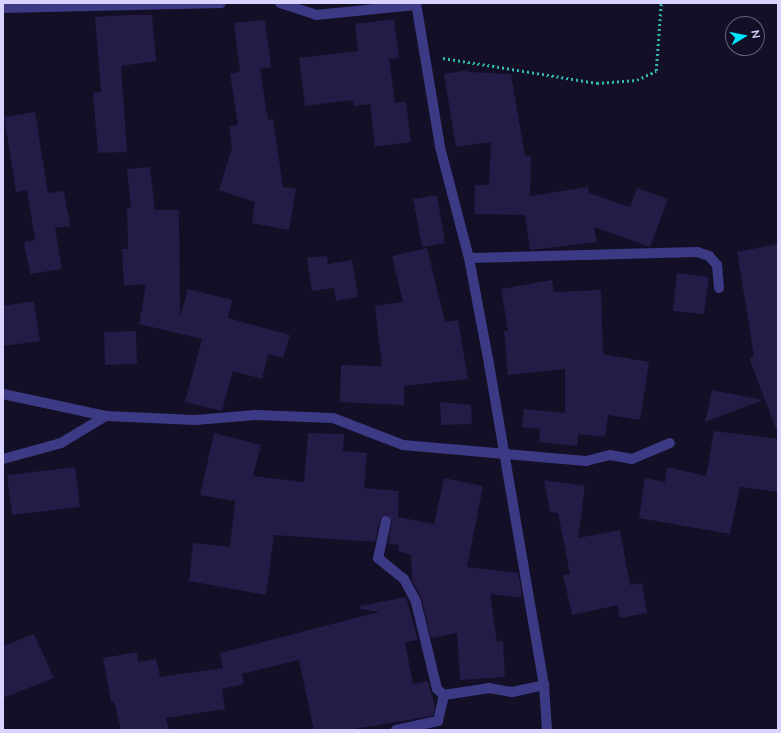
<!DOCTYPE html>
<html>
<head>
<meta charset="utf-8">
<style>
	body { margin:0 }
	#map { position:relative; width:781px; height:733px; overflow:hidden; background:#130f26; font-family:Mulish,sans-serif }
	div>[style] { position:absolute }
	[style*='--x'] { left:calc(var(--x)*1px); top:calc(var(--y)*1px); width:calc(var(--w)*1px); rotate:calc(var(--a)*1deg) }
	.building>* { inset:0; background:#241b47 }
	.path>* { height:2.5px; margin-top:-1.25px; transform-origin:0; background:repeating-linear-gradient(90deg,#2fb8b0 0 2px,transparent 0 5px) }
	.minor>* { height:10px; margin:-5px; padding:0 5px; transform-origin:5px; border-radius:5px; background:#3d3a85 }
	.tertiary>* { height:10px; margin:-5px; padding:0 5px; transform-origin:5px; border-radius:5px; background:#3d3a85 }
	span { translate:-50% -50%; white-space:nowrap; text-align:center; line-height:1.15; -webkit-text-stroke:3.5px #130f26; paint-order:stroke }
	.frame { position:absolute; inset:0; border:4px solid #d9d4ff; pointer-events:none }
	.north { position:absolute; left:725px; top:16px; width:40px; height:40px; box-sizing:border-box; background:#130f26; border:1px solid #625e7d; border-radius:50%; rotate:80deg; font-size:11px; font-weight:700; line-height:16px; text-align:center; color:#d9d4ff }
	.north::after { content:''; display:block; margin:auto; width:14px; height:18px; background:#00e5ff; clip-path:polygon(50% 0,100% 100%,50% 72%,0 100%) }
</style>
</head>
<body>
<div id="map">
	<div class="building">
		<div style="clip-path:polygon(125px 15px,152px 15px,156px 61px,121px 66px,127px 152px,98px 153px,93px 93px,101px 92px,95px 17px)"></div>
		<div style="clip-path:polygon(394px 19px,399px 58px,389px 59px,395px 103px,406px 102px,411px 142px,375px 147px,370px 104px,354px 106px,353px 100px,305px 106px,299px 58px,358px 51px,355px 24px)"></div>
		<div style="clip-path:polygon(265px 20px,271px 67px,260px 69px,268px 120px,273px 119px,283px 187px,296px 189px,289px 230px,252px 223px,255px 202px,219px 190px,232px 148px,229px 126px,238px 125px,230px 74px,240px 72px,234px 23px)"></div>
		<div style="clip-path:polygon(469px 70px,469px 72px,511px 74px,525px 156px,531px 156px,530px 196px,588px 187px,589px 193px,630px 207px,637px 188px,668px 199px,650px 247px,594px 227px,597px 242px,530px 250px,525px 215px,474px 214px,475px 185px,489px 185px,491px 142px,456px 147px,444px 74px)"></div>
		<div style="clip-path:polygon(35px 112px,48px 193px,64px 191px,70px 226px,55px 228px,62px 269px,30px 274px,24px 242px,35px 240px,27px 190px,16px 192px,4px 117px)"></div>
		<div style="clip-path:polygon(150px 167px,155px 210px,179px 210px,180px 317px,188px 289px,232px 300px,228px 318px,290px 335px,283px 358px,268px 354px,262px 379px,233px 371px,222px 411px,185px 402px,202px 339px,139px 324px,146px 284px,124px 286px,122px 249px,128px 249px,127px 208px,131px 208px,127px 169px)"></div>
		<div style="clip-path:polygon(437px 195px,445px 243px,422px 247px,413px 199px)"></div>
		<div style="clip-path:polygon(778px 244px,778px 429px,776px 429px,749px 358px,754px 356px,737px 252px)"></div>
		<div style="clip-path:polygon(427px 248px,445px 322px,458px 320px,468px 379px,404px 386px,404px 405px,340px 402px,341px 365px,382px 366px,375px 306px,403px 302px,392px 256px)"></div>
		<div style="clip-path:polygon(327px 256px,328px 264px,352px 260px,358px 297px,336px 301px,334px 288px,312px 291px,307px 258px)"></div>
		<div style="clip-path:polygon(677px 273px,709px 277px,704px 314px,673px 311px)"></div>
		<div style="clip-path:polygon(552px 280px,554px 292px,601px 290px,603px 354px,649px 362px,640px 420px,608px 415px,605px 437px,578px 434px,577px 446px,539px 442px,540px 429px,522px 427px,524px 409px,565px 413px,565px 369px,508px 375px,504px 331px,508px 331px,501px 289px)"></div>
		<div style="clip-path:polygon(34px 301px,40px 341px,3px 346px,3px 306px)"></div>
		<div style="clip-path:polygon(136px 331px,137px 364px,105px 365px,104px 332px)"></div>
		<div style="clip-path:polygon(712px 390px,763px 400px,705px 422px)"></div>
		<div style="clip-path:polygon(440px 402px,471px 405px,472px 424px,441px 425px)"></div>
		<div style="clip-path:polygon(714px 431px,778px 439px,778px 492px,740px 487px,730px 534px,639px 518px,645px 478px,665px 482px,667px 467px,706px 476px)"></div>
		<div style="clip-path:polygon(214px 433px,261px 445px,253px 476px,304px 482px,308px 433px,344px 434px,343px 451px,367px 453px,364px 488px,399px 491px,398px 517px,434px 524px,444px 478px,483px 486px,467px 567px,518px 573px,522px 593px,521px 598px,490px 594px,497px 642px,503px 641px,505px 677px,460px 680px,457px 633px,431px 638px,422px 600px,412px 580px,411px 555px,398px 551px,399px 545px,388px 544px,392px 522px,388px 515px,380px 519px,375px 542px,274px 535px,266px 595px,189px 581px,193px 543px,230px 547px,235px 501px,200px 495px)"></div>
		<div style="clip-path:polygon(75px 467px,80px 507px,12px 515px,7px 475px)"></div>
		<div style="clip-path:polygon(544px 480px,585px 486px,578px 538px,620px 530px,630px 585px,642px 583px,647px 613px,620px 618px,618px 605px,572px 615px,563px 575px,570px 574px,558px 513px,550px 512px)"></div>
		<div style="clip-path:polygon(406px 597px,418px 640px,405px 642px,413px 684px,428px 681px,435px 707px,433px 716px,347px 730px,314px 730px,299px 660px,242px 674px,244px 684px,222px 689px,225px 709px,166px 718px,169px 730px,121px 730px,114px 701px,111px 702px,103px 658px,137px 652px,138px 662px,156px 659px,160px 677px,223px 668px,220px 653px,379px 612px,360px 609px,360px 606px)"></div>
		<div style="clip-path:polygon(34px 634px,54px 678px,3px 698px,3px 646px)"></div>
	</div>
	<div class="path">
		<div style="--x:443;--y:58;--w:156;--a:9.2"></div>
		<div style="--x:597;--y:83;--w:40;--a:-4.3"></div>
		<div style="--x:637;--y:80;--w:21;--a:-25"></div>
		<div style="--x:656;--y:71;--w:68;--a:-85.8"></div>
	</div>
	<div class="minor">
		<div style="--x:280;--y:3;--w:38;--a:18"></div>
		<div style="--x:316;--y:15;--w:100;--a:-5.7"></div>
		<div style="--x:3;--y:8;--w:218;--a:-1.3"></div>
		<div style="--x:469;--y:258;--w:228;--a:-1.5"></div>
		<div style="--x:697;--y:252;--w:13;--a:18"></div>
		<div style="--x:709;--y:256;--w:12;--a:48"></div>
		<div style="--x:717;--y:265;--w:23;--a:85"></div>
		<div style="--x:3;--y:394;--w:105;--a:12.1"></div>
		<div style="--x:106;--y:416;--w:89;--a:2.6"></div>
		<div style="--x:195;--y:420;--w:61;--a:-4.7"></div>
		<div style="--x:256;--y:415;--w:77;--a:2.2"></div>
		<div style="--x:333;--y:418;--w:75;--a:21.1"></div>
		<div style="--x:403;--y:445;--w:184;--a:5"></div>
		<div style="--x:586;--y:461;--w:25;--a:-14"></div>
		<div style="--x:610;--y:455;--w:22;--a:10"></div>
		<div style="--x:632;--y:459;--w:41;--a:-22.8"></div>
		<div style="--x:3;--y:459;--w:60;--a:-15.4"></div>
		<div style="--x:61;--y:443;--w:52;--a:-31"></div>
		<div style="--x:386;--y:521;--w:38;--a:102"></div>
		<div style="--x:378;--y:558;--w:33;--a:39"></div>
		<div style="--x:404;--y:579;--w:26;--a:62"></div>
		<div style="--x:416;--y:602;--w:89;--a:76.4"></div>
		<div style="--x:437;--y:689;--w:9;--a:41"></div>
		<div style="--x:444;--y:695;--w:46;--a:-8.8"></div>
		<div style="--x:489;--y:688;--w:23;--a:10"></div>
		<div style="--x:512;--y:692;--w:33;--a:-12"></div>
		<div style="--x:396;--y:730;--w:43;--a:-12.1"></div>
		<div style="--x:438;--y:721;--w:27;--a:-77"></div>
	</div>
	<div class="tertiary">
		<div style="--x:416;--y:3;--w:146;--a:80.5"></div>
		<div style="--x:440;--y:147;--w:115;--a:75.4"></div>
		<div style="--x:469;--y:258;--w:108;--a:79.3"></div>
		<div style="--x:489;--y:364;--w:326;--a:80.3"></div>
		<div style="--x:544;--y:685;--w:45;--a:86.2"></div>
	</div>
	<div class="frame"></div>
	<div class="north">N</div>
</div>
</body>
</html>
